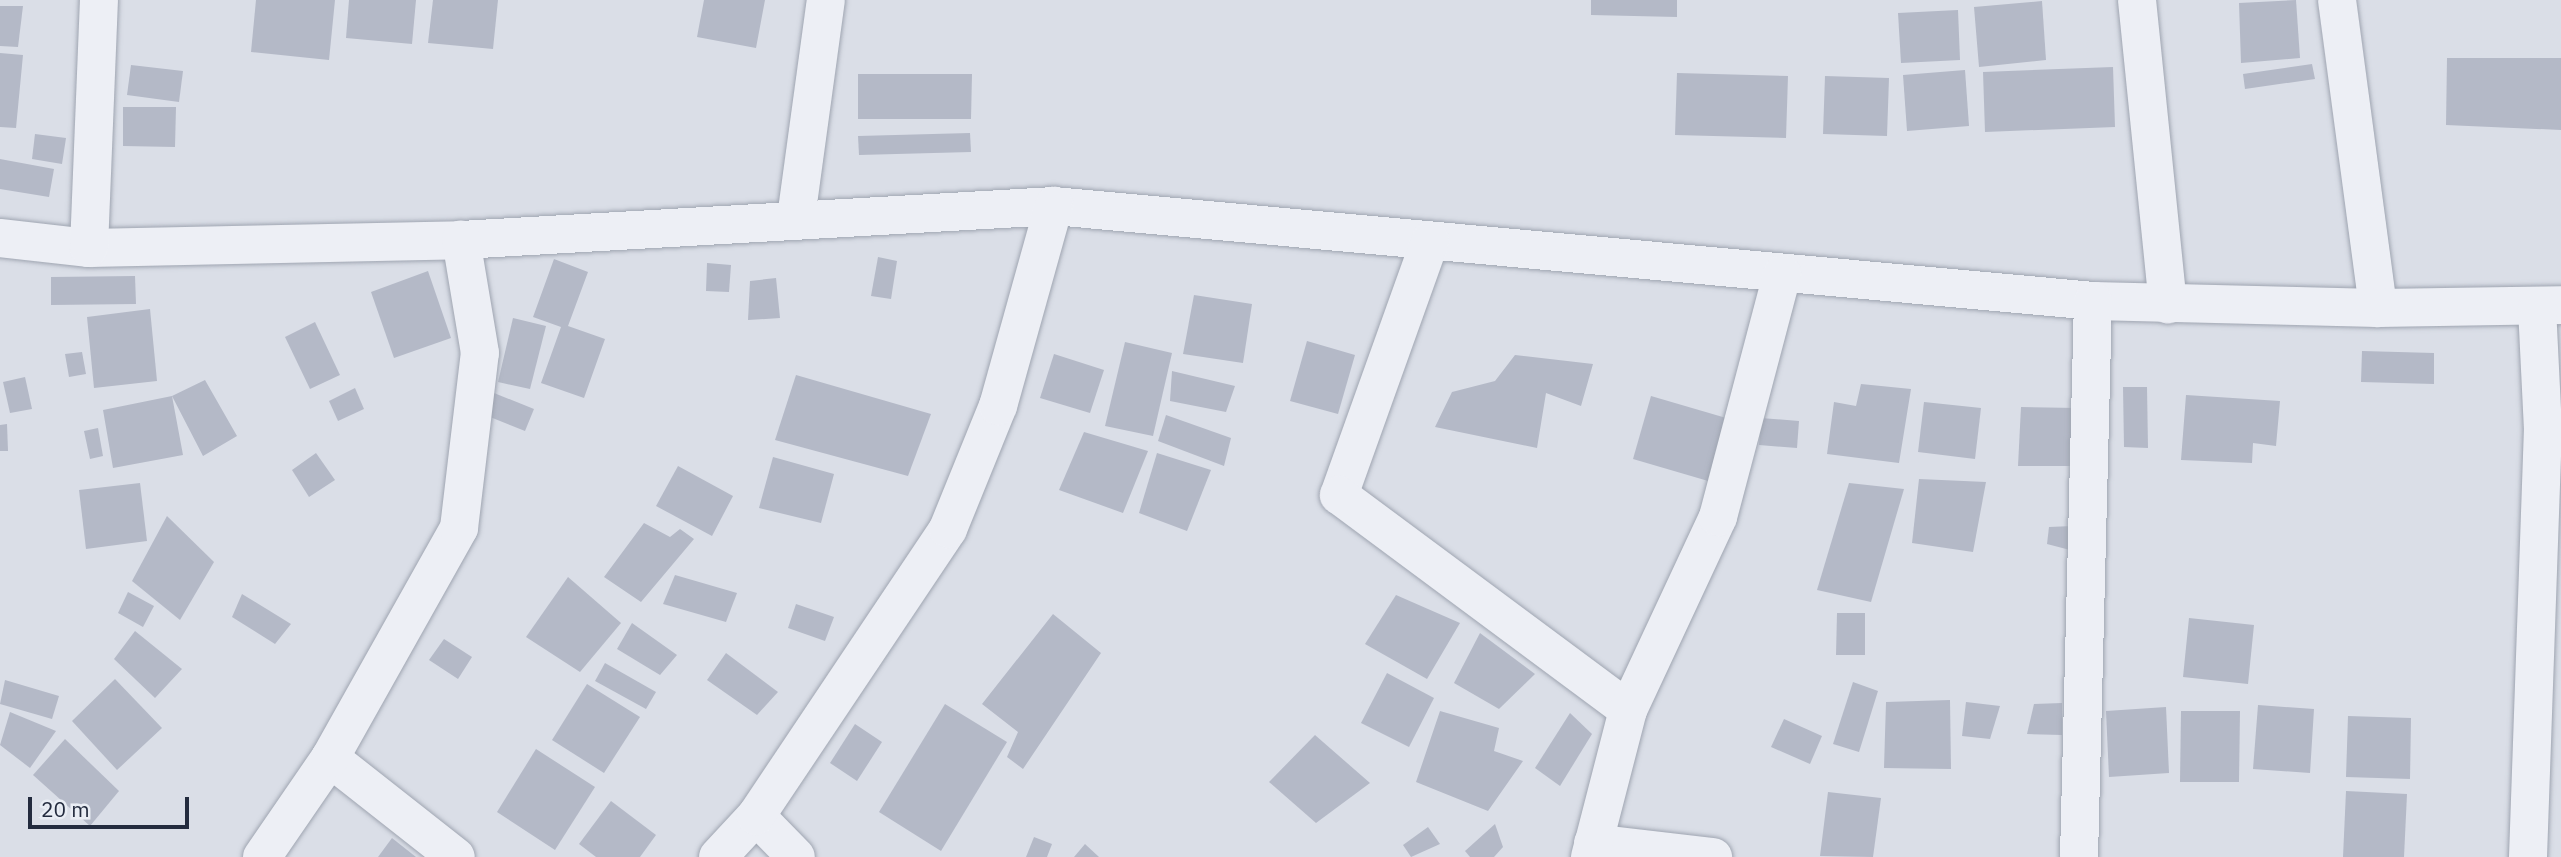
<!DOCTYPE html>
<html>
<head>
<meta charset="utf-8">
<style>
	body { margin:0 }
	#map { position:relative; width:2561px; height:857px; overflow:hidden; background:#dadee7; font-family:"IBM Plex Sans",sans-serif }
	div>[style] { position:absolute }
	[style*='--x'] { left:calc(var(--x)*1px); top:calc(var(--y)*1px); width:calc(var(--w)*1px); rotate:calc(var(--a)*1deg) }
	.building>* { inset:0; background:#b4b9c7 }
	.roads { filter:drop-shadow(0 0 2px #9fa5b1) drop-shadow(0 0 2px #9fa5b1) }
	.street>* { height:38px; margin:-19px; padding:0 19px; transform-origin:19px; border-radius:19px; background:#edeff5 }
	span { translate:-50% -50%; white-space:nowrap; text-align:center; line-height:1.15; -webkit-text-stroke:5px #e9edf4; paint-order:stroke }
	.scale { position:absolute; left:28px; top:797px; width:161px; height:32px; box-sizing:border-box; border:4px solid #232b3e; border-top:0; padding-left:9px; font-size:21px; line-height:24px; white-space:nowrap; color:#232b3e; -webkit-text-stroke:5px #e9edf4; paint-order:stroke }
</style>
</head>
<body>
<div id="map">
	<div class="building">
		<div style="clip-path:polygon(256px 0,335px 0,329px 60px,251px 52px)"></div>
		<div style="clip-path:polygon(349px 0,416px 0,412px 44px,346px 38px)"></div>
		<div style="clip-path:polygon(433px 0,498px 0,493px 49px,428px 43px)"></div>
		<div style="clip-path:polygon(704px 0,765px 0,756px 48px,697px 37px)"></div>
		<div style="clip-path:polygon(1591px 0,1677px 0,1677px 17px,1591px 15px)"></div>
		<div style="clip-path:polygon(2296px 0,2300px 58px,2241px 63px,2239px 3px)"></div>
		<div style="clip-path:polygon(2042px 1px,2046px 60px,1979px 67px,1974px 7px)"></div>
		<div style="clip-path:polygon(0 6px,23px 6px,18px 47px,0 46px)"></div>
		<div style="clip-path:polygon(1958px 10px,1960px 60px,1901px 63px,1898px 13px)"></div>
		<div style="clip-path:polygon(0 53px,23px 55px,16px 128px,0 127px)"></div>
		<div style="clip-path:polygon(2447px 58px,2561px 58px,2561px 130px,2446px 125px)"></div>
		<div style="clip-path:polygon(2312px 64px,2315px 79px,2245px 89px,2243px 74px)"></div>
		<div style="clip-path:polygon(131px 65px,183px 71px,179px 102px,127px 95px)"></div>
		<div style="clip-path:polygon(2113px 67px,2115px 127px,1985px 132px,1983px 72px)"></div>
		<div style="clip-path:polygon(1965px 70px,1969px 126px,1907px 131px,1903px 75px)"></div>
		<div style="clip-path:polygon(1677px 73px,1788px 76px,1786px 138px,1675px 135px)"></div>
		<div style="clip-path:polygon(858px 74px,972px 74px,971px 119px,858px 119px)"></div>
		<div style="clip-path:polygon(1825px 76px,1889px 78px,1887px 136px,1823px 134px)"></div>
		<div style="clip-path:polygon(123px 107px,176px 107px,175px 147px,123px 146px)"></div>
		<div style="clip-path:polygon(970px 133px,971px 152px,859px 155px,858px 136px)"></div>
		<div style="clip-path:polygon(35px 134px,66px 138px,62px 164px,32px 159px)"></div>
		<div style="clip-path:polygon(0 159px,54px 169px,49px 197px,0 189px)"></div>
		<div style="clip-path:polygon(878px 257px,897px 261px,891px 299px,871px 296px)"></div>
		<div style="clip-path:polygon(554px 259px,588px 272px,568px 326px,605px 339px,584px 398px,541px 383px,561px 327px,533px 317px)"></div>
		<div style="clip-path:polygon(707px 263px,731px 265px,729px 292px,706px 291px)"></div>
		<div style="clip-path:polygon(428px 271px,451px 338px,394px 358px,371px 292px)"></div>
		<div style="clip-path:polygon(135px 276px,136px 304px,51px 305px,51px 277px)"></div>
		<div style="clip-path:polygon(776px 278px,780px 318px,748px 320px,750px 281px)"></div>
		<div style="clip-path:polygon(1194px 295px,1252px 304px,1243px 363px,1183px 354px)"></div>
		<div style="clip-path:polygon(150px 309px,157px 381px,94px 388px,87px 317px)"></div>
		<div style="clip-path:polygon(513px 318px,546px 326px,530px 389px,498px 382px)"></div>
		<div style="clip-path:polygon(315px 322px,340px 375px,310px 389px,285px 337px)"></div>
		<div style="clip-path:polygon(1307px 341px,1355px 355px,1338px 414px,1290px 401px)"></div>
		<div style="clip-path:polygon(1125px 342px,1172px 353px,1153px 436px,1105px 426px)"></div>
		<div style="clip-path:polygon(2362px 351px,2434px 353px,2434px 384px,2361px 382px)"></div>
		<div style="clip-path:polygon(82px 352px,86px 374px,69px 377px,65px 354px)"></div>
		<div style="clip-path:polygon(1054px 354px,1104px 370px,1090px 413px,1040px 398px)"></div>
		<div style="clip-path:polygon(1515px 355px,1593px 364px,1581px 406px,1546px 393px,1537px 448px,1435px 427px,1452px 392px,1495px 381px)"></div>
		<div style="clip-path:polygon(1172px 371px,1235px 386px,1226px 412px,1170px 401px)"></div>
		<div style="clip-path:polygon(796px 375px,931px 414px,908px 476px,775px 440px)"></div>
		<div style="clip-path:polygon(25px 377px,32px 409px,10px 413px,3px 382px)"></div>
		<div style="clip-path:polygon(205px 380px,237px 436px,203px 456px,172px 396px,183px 455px,113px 468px,103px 410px,172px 396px)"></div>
		<div style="clip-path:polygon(1861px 384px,1911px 389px,1899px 463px,1827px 454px,1834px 402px,1856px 406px)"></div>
		<div style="clip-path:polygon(2123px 387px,2147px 387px,2148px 448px,2124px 447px)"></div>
		<div style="clip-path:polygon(355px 388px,364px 409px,338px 421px,329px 401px)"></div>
		<div style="clip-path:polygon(494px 393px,534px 409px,525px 431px,485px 415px)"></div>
		<div style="clip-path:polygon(2186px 395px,2280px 401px,2276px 446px,2253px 443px,2252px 463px,2181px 460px)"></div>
		<div style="clip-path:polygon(1651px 396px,1733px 420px,1715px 483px,1633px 459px)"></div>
		<div style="clip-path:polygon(1924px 402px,1981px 408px,1975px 459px,1918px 452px)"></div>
		<div style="clip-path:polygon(2021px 407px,2077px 408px,2074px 466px,2018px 466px)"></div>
		<div style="clip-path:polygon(1166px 415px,1231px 438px,1224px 466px,1158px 441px)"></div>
		<div style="clip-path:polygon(1761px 418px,1799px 421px,1797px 448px,1759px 445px)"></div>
		<div style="clip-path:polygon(7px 424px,8px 451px,0 451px,0 425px)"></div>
		<div style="clip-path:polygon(98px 428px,103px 456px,90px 459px,84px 431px)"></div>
		<div style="clip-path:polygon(1084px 432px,1148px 451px,1123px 513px,1059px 490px)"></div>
		<div style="clip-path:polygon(316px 453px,335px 480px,309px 497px,292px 470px)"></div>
		<div style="clip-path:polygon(1157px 453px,1211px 470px,1187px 531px,1139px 513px)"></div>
		<div style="clip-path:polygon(773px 457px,834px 474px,821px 523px,759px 508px)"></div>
		<div style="clip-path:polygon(678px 466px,733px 496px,712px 536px,656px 506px)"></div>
		<div style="clip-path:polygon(1919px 479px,1986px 482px,1973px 552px,1912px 543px)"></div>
		<div style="clip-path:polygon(140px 483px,147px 541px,86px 549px,79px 490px)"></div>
		<div style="clip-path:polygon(1849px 483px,1904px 489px,1871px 602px,1817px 590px)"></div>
		<div style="clip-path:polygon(167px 516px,214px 562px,180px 620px,132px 581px)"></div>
		<div style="clip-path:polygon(644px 523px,670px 537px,680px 529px,694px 539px,641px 602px,604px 577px)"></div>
		<div style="clip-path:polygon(2073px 526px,2070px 550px,2047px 544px,2049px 527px)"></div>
		<div style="clip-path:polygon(675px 575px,737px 593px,726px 622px,663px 604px)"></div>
		<div style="clip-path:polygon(568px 577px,621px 623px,580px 672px,526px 637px)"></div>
		<div style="clip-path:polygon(128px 592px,154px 606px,143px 627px,118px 613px)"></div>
		<div style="clip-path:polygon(242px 594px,291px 624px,275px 644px,232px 617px)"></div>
		<div style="clip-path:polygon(1396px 595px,1460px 623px,1427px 679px,1365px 644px)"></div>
		<div style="clip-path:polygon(796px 604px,834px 617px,825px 641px,788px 628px)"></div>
		<div style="clip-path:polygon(1837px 613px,1865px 613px,1865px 655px,1836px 655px)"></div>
		<div style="clip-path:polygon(1053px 614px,1101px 653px,1023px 769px,1007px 757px,1018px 732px,982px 704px)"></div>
		<div style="clip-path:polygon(2189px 618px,2254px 625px,2248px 684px,2183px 677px)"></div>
		<div style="clip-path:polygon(632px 623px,677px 655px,660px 675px,617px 649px)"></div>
		<div style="clip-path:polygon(135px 631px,182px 669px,155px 698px,114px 659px)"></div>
		<div style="clip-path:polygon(1480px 633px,1535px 674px,1499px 709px,1454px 683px)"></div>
		<div style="clip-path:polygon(444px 639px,472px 657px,458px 679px,429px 660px)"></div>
		<div style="clip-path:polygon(726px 653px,778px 692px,757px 715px,707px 680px)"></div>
		<div style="clip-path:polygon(605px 663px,656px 692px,646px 709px,595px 681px)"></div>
		<div style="clip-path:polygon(1387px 673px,1434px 698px,1409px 747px,1361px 723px)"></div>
		<div style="clip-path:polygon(115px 679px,162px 728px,117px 770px,72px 721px)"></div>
		<div style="clip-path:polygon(5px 680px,59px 696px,52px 719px,0 704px)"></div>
		<div style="clip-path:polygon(1853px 682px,1878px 691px,1859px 752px,1833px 744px)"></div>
		<div style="clip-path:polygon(587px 684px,640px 717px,604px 773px,552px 740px)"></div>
		<div style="clip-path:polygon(1950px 700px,1951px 769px,1884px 768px,1886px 702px)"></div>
		<div style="clip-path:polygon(1966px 702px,2000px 706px,1990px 739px,1962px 736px)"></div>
		<div style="clip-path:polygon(2062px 703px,2062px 735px,2027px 734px,2034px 704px)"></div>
		<div style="clip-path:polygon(945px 704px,1007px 742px,941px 851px,879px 812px)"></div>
		<div style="clip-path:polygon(2258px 705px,2314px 709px,2310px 773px,2253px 769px)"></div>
		<div style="clip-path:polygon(2166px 707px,2169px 773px,2109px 777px,2106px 711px)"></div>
		<div style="clip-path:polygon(1440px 711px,1499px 728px,1494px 751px,1523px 761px,1488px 811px,1416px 782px)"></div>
		<div style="clip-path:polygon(2181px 711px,2240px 711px,2239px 782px,2180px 782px)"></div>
		<div style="clip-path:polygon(10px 712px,56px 731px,30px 768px,0 745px)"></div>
		<div style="clip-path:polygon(1570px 713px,1592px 734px,1560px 786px,1535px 768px)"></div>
		<div style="clip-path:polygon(2348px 716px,2411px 718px,2410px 779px,2346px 777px)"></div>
		<div style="clip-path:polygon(1784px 719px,1822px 736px,1810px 764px,1771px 747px)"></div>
		<div style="clip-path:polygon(855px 724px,882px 742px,857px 781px,830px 763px)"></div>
		<div style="clip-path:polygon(1315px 735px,1370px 783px,1316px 823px,1269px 782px)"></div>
		<div style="clip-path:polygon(65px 739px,119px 791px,90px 826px,33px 775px)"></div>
		<div style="clip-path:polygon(536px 749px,595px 787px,555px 850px,497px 812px)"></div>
		<div style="clip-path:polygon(2346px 791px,2407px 794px,2404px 857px,2343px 857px)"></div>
		<div style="clip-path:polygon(1828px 792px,1881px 798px,1873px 857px,1820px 856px)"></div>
		<div style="clip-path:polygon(611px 801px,656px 835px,640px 857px,596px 857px,579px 844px)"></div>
		<div style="clip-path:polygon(1495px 824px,1503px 847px,1494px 857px,1470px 857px,1465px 851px)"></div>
		<div style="clip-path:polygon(1428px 827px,1440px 844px,1411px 857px,1403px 845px)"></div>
		<div style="clip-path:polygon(1034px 837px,1052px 844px,1047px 857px,1026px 857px)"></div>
		<div style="clip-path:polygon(392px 838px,416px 857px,378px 857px)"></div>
		<div style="clip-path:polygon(1085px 844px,1099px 857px,1074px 857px)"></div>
	</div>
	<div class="roads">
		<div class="street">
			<div style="--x:2137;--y:0;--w:306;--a:84.2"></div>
			<div style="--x:2337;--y:0;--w:311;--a:82.4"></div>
			<div style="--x:796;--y:218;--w:220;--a:-82.2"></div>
			<div style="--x:0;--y:238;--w:90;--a:6.4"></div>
			<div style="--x:89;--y:248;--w:372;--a:-1.2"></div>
			<div style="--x:461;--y:240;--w:594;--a:-3.28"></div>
			<div style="--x:1054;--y:206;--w:1043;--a:5.22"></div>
			<div style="--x:2093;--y:301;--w:285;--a:1.4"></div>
			<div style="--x:2378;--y:308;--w:183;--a:-0.9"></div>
			<div style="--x:1430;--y:241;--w:270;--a:109.7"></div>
			<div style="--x:1339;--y:495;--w:360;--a:36.6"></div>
			<div style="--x:89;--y:248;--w:248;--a:-87.7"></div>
			<div style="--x:330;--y:758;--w:160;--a:38.2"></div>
			<div style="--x:756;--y:816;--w:57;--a:45.7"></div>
			<div style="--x:1593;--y:843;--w:121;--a:6.7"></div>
			<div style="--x:262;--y:857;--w:120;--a:-55.5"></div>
			<div style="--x:330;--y:758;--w:264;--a:-60.7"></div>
			<div style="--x:459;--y:528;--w:176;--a:-83.2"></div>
			<div style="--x:480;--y:353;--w:115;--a:-99.5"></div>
			<div style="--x:718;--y:857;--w:56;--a:-47.2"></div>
			<div style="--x:756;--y:816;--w:345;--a:-56.2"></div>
			<div style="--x:948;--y:529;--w:133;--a:-67.9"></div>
			<div style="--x:998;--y:406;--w:208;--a:-74.4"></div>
			<div style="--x:1590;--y:857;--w:152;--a:-75.5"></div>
			<div style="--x:1628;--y:710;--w:213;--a:-65"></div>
			<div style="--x:1718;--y:517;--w:251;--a:-75.2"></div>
			<div style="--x:2079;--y:857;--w:556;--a:-88.56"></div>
			<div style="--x:2528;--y:857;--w:427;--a:-88"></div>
			<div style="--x:2543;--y:430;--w:123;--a:-92.8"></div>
		</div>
	</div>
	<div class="scale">20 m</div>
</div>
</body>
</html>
